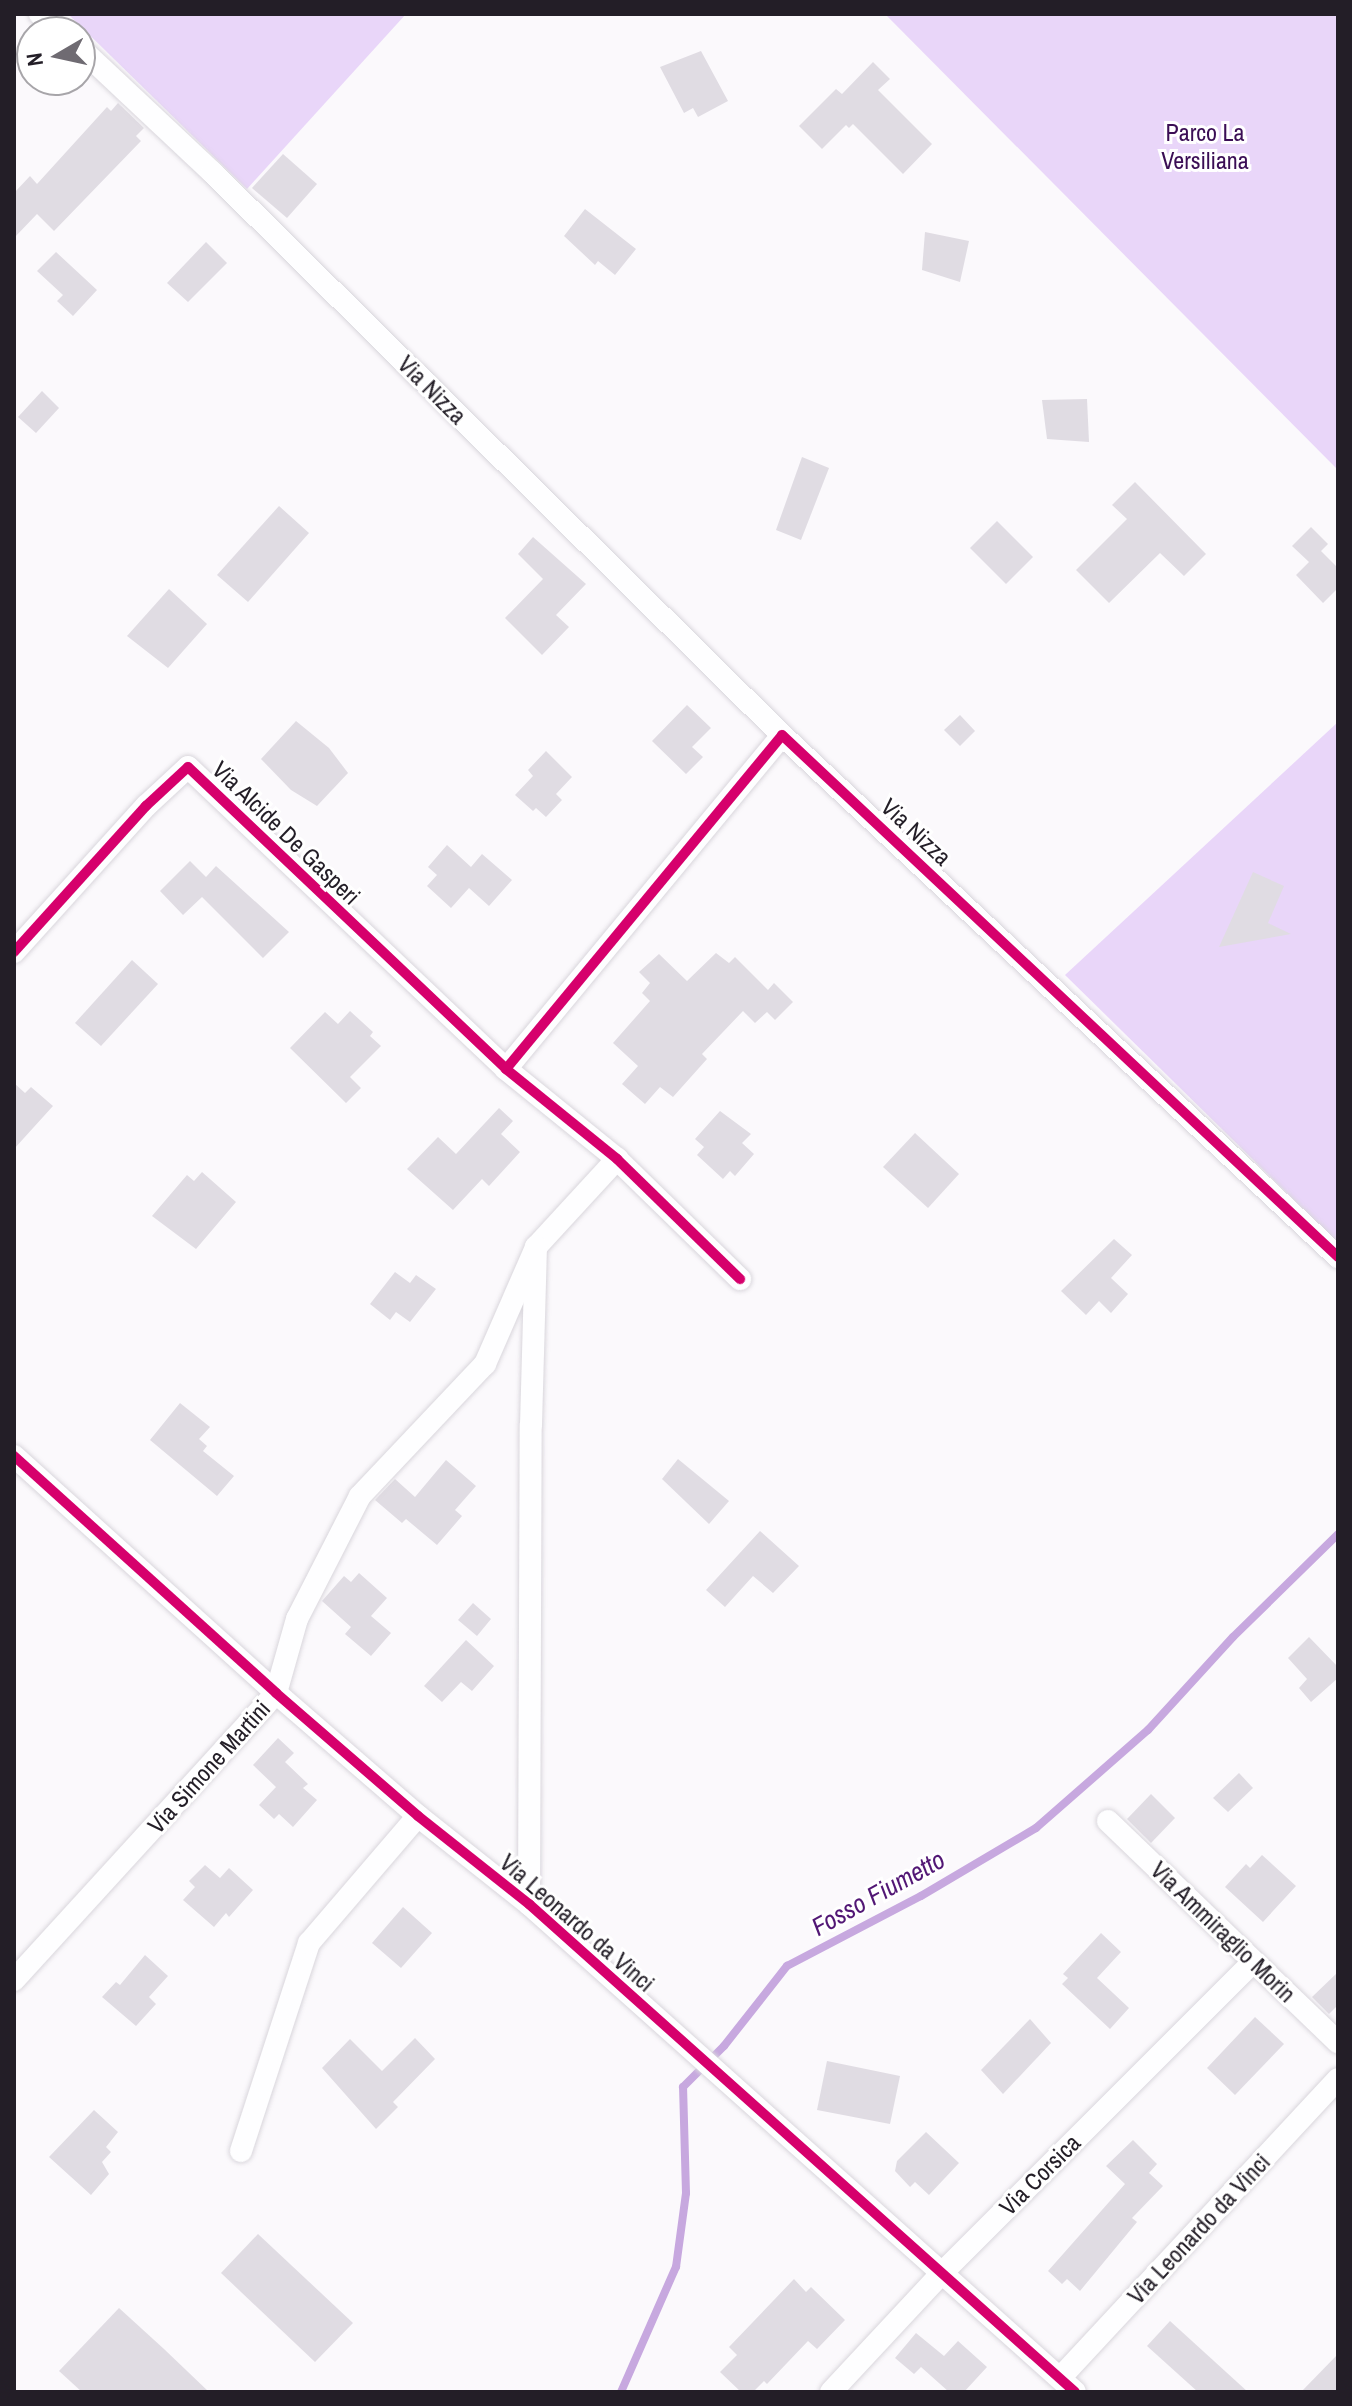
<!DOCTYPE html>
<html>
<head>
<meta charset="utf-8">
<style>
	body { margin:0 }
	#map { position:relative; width:1352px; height:2406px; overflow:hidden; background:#fbf9fc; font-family:"Archivo Narrow",sans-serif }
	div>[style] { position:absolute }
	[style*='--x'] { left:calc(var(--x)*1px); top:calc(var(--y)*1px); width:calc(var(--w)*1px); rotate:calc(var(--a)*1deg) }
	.green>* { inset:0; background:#e9d6f9 }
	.stream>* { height:8px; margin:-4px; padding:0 4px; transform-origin:4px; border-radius:4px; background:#c7a8df }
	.building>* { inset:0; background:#e0dce3 }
	.roads { filter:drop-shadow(0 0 2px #d9d6dc) drop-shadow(0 0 2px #d9d6dc) }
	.minor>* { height:22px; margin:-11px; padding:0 11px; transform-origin:11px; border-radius:11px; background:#fefeff }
	.cycleway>* { height:10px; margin:-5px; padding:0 5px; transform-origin:5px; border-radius:5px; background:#d6006c }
	span { translate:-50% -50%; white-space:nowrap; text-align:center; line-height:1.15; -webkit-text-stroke:6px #fff; paint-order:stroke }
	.park-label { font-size:24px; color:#3b0e55 }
	.street-label { font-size:24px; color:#231e27 }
	.water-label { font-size:26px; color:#521775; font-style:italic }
	.frame { position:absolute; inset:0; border:16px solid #231e27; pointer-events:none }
	.north { position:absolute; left:16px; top:16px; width:80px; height:80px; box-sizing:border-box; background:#fff; border:2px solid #a7a5a9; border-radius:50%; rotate:261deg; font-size:22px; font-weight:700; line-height:32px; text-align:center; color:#231e27 }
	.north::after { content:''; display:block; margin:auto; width:28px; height:36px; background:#6f6b72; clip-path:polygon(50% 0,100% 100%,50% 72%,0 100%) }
</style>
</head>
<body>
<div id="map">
	<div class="green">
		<div style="clip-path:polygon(68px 14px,406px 14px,247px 189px)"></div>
		<div style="clip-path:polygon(885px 14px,1338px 14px,1338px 470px)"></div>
		<div style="clip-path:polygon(1338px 722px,1338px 1243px,1065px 975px)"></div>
	</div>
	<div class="stream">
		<div style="--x:621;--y:2392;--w:137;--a:-66.3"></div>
		<div style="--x:676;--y:2267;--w:75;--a:-82.3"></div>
		<div style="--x:686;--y:2193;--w:106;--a:-91.6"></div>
		<div style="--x:683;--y:2087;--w:58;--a:-45"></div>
		<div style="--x:724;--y:2046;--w:102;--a:-51.8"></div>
		<div style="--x:787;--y:1966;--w:151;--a:-27.6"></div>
		<div style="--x:921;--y:1896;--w:134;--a:-30.6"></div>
		<div style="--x:1036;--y:1828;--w:149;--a:-41.2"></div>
		<div style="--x:1148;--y:1730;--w:126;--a:-47.6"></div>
		<div style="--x:1233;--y:1637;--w:147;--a:-44.4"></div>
	</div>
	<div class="building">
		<div style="clip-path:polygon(701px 51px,728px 101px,698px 117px,693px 108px,684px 113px,660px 67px)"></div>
		<div style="clip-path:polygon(873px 62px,890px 79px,878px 90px,932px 144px,903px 174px,853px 124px,849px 128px,846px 125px,822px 149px,799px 126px,836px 89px,842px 94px)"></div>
		<div style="clip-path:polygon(118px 103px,144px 128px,136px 136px,141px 141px,54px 231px,37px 214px,14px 238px,14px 193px,30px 176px,37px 184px,107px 107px,111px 111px)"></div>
		<div style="clip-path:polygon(283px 154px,317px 184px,287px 218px,252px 188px)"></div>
		<div style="clip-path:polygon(585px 209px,636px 249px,615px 275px,598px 261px,595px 265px,564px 236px)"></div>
		<div style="clip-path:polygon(925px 232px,969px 241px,960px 282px,922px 270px)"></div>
		<div style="clip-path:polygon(206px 242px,227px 263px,188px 302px,167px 283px)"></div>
		<div style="clip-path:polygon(56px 252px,97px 290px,73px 316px,57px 301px,63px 295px,37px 271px)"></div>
		<div style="clip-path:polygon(42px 391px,59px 408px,36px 433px,18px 417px)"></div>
		<div style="clip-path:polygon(1087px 399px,1089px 442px,1047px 439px,1042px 400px)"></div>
		<div style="clip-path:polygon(802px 457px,829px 468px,801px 540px,776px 530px)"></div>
		<div style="clip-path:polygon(1135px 482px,1206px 554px,1184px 576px,1160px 553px,1109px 603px,1076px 570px,1127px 519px,1112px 505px)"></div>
		<div style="clip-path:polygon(279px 506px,309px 533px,248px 602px,217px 575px)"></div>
		<div style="clip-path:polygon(997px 521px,1033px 557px,1006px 584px,970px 548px)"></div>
		<div style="clip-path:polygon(1311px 527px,1328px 544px,1321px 551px,1338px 568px,1338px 588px,1323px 603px,1296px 575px,1309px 562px,1292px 546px)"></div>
		<div style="clip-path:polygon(533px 537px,586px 584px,556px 615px,569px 627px,542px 655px,505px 618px,543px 579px,518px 554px)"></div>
		<div style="clip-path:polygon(169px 589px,207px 624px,168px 668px,127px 636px)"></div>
		<div style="clip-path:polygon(687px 705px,711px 728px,692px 747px,703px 757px,686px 774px,652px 741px)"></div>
		<div style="clip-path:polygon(960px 715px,975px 731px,960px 746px,944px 730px)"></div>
		<div style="clip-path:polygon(296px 721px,329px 748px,348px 773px,317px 806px,291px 790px,261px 759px)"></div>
		<div style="clip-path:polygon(546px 751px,572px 777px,556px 794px,562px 800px,546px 817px,536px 808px,533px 811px,515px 795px,533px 776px,528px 770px)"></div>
		<div style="clip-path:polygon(447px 845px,471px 867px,482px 854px,512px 880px,489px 906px,469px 888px,451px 908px,427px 886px,437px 875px,428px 867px)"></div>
		<div style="clip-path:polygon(190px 861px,206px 877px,216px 866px,289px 932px,263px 958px,202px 897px,183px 915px,160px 891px)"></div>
		<div style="clip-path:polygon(1253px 872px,1284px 886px,1268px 923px,1291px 934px,1219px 947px)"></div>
		<div style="clip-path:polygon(716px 953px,729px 963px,735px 957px,768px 990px,774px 983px,793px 1002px,775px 1020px,767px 1012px,755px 1023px,743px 1011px,702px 1054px,707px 1059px,673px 1097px,660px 1087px,645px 1104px,622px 1084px,638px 1066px,613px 1043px,650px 1001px,642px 993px,650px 983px,639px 972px,659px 954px,687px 981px)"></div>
		<div style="clip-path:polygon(132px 960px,158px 984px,101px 1046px,75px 1023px)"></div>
		<div style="clip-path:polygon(350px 1011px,373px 1032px,370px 1036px,381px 1046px,350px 1077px,361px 1088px,346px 1103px,290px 1048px,325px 1012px,338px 1024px)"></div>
		<div style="clip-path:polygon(14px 1083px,25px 1093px,31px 1087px,53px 1106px,14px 1149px)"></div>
		<div style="clip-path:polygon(499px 1108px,513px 1121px,501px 1134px,520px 1152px,489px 1186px,482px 1179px,453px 1210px,407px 1169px,438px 1137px,456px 1154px)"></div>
		<div style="clip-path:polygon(720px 1111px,751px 1134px,742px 1143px,754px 1154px,735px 1176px,730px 1171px,723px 1179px,697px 1155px,704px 1147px,695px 1139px)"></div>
		<div style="clip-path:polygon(915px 1133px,959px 1174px,928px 1208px,883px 1167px)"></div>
		<div style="clip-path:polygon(202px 1172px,236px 1202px,196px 1249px,152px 1216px,187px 1175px,194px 1181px)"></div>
		<div style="clip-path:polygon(1114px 1239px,1132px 1255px,1111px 1278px,1128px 1294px,1111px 1313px,1099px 1301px,1086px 1315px,1061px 1291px)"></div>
		<div style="clip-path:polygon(395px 1272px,410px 1283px,416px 1275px,436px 1289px,410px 1322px,396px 1312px,390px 1320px,370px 1304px)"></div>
		<div style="clip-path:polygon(180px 1403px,210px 1427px,199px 1439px,207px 1446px,203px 1451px,234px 1476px,217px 1496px,150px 1440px)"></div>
		<div style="clip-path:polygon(678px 1459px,729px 1501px,709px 1524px,662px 1479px)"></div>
		<div style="clip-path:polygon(446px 1460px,476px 1486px,455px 1510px,462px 1516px,437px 1545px,406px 1519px,402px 1523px,375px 1500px,395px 1479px,415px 1497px)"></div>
		<div style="clip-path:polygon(760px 1531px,799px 1566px,773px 1593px,753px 1576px,725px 1607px,706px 1590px)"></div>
		<div style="clip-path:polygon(359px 1573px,387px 1598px,371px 1616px,391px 1633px,371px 1656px,345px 1634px,351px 1627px,322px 1601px,344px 1576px,351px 1582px)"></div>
		<div style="clip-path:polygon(473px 1603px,491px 1619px,477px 1636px,458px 1620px)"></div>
		<div style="clip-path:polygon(1309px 1637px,1338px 1667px,1338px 1678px,1311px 1702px,1299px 1688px,1307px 1679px,1288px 1658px)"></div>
		<div style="clip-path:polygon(466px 1640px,494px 1666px,472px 1691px,461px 1682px,442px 1702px,424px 1686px)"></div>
		<div style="clip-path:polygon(278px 1738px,294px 1753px,285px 1762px,308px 1784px,303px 1788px,317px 1800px,293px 1827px,279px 1814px,274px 1819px,259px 1805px,276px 1787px,253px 1765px)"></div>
		<div style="clip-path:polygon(1239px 1773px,1253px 1788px,1228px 1812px,1213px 1798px)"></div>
		<div style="clip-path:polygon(1151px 1794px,1175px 1818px,1151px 1843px,1127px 1819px)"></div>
		<div style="clip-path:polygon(1262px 1855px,1296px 1886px,1263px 1922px,1225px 1887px,1246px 1864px,1250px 1868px)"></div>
		<div style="clip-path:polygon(205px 1865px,220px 1878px,229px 1868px,253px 1890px,229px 1917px,226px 1913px,214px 1927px,183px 1900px,195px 1887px,189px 1881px)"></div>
		<div style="clip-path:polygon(403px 1907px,432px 1933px,401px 1968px,372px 1943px)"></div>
		<div style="clip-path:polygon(1101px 1933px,1121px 1952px,1097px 1978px,1129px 2008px,1110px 2029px,1062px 1984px,1068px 1978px,1063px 1974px)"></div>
		<div style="clip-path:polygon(145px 1955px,168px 1976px,149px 1997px,156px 2004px,136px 2026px,102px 1997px,116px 1982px,120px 1985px)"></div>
		<div style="clip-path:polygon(1338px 1972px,1338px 2005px,1329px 2014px,1312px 1997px)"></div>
		<div style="clip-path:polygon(1255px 2017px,1284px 2044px,1235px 2095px,1207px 2068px)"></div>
		<div style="clip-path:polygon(1030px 2019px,1051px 2043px,1003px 2094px,981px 2070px)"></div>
		<div style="clip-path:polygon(415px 2038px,435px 2059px,393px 2102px,398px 2107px,376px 2129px,322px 2068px,350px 2039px,382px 2071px)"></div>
		<div style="clip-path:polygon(827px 2061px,900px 2076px,890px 2124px,817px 2110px)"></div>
		<div style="clip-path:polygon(94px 2110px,118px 2132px,106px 2147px,111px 2152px,102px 2162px,109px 2174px,91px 2195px,49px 2157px)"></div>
		<div style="clip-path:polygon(926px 2132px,959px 2163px,929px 2195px,915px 2182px,910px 2187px,895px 2171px,897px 2161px)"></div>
		<div style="clip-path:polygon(1133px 2140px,1157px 2164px,1149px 2173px,1163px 2186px,1132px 2218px,1137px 2222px,1080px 2291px,1067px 2279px,1062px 2284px,1048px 2271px,1125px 2184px,1106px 2166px)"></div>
		<div style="clip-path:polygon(258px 2234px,353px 2323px,315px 2362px,221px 2273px)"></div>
		<div style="clip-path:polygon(794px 2279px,806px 2292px,811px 2287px,845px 2320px,817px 2349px,808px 2341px,767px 2384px,764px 2381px,753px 2392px,741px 2392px,720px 2372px,737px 2355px,729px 2347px)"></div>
		<div style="clip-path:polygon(119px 2308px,164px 2349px,209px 2392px,82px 2392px,59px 2371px)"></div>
		<div style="clip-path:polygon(1170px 2321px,1248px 2392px,1198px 2392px,1147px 2346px)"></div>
		<div style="clip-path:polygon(916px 2333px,944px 2356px,958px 2341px,987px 2367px,964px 2392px,949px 2392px,921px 2367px,914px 2374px,895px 2358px)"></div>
		<div style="clip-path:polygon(1338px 2354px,1338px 2392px,1301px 2392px)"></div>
	</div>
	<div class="roads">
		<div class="minor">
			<div style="--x:40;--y:14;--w:28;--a:39"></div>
			<div style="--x:80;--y:48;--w:181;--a:43.2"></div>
			<div style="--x:212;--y:172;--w:801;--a:44.65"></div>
			<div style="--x:14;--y:952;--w:197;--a:-47.9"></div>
			<div style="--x:146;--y:806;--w:57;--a:-42.9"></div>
			<div style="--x:188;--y:767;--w:439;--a:43.5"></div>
			<div style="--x:506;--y:1069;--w:143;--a:39"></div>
			<div style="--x:617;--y:1159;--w:172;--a:44.3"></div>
			<div style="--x:506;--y:1069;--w:433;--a:-50.4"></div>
			<div style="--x:782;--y:735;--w:763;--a:43.19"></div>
			<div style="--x:14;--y:1456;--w:353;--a:42.1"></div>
			<div style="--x:276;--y:1693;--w:188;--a:40.9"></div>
			<div style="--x:418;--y:1816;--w:142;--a:38.4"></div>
			<div style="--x:529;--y:1904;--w:732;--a:41.79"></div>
			<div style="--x:1108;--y:1821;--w:319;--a:43.9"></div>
			<div style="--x:529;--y:1904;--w:479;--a:-89.8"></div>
			<div style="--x:531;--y:1425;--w:178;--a:-88.4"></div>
			<div style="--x:536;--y:1247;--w:120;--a:-47.4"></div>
			<div style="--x:14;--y:1980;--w:389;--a:-47.6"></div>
			<div style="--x:276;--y:1693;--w:77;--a:-74.2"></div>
			<div style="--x:297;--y:1619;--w:138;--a:-62.9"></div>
			<div style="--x:360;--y:1496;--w:182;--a:-46.6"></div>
			<div style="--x:485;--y:1364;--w:128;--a:-66.4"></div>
			<div style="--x:241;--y:2151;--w:219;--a:-71.9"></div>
			<div style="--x:309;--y:1943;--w:167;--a:-49.4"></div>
			<div style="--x:1060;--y:2378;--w:408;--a:-47.1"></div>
			<div style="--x:831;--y:2392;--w:166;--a:-47"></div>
			<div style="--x:944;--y:2271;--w:437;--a:-45"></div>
		</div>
	</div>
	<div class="cycleway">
		<div style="--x:14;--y:952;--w:197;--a:-47.9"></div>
		<div style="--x:146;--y:806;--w:57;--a:-42.9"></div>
		<div style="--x:188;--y:767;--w:439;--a:43.5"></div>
		<div style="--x:506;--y:1069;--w:143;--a:39"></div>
		<div style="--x:617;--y:1159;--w:172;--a:44.3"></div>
		<div style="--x:506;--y:1069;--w:433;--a:-50.4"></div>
		<div style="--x:782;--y:735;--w:763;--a:43.19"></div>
		<div style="--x:14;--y:1456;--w:353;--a:42.1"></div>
		<div style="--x:276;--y:1693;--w:188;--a:40.9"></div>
		<div style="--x:418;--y:1816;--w:142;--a:38.4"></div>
		<div style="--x:529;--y:1904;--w:732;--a:41.79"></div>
	</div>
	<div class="park-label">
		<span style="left:1205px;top:147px">Parco La<br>Versiliana</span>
	</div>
	<div class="street-label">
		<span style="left:432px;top:390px;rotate:45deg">Via Nizza</span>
		<span style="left:916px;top:832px;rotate:43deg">Via Nizza</span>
		<span style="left:286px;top:833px;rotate:44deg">Via Alcide De Gasperi</span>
		<span style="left:209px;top:1767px;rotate:-48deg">Via Simone Martini</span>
		<span style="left:577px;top:1923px;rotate:41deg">Via Leonardo da Vinci</span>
		<span style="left:1223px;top:1932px;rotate:44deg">Via Ammiraglio Morin</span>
		<span style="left:1040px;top:2175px;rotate:-45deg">Via Corsica</span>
		<span style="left:1199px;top:2229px;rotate:-47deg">Via Leonardo da Vinci</span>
	</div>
	<div class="water-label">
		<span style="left:878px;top:1893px;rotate:-29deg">Fosso Fiumetto</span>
	</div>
	<div class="frame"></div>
	<div class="north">N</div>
</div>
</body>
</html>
